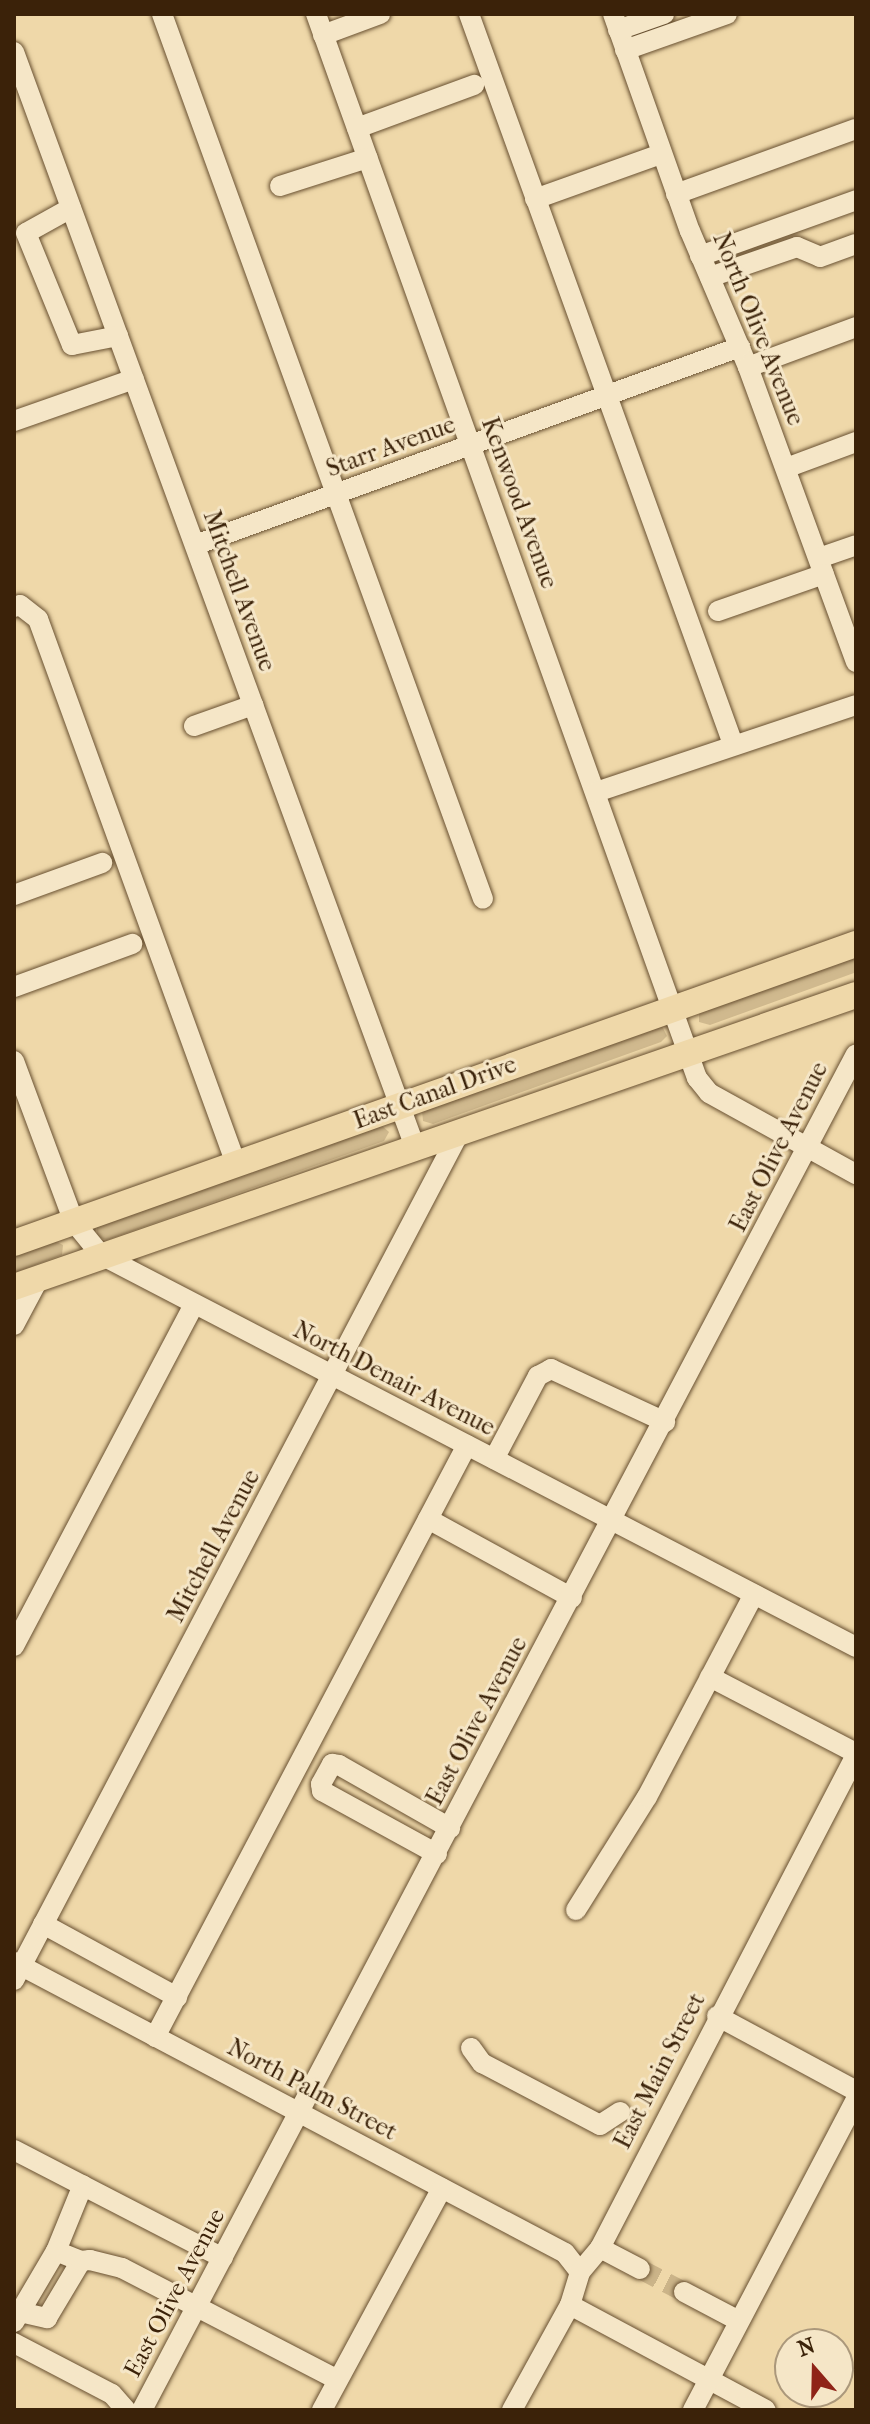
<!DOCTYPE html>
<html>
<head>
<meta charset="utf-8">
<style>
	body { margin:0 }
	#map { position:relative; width:870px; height:2424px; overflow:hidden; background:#efd8a9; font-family:"IM FELL French Canon",serif }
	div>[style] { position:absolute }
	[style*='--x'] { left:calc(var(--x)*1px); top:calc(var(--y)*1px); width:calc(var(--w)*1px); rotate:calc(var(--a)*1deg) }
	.green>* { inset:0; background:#d0b98e }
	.minor-tunnel>* { height:20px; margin-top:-10px; transform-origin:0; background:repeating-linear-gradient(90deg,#cbb489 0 20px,transparent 0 30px) }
	.roads { filter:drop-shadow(0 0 2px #685031) drop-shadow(0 0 2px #685031) }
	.minor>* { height:20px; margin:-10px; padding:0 10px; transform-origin:10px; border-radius:10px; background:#f5e6c7 }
	.major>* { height:26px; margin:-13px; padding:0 13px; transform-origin:13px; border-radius:13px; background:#efd8a9 }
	span { translate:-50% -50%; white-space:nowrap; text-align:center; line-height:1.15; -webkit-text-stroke:6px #f5e6c7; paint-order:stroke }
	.street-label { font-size:24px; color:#3b2209 }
	.frame { position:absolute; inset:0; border:16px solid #3b2209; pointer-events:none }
	.north { position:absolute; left:774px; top:2328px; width:80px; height:80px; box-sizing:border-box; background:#f5e6c7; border:2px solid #ab987b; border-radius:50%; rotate:340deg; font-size:22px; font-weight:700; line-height:32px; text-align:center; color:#3b2209 }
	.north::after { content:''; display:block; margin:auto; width:28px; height:36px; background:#8f2418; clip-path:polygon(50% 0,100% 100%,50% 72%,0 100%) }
</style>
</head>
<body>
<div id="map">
	<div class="green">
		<div style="clip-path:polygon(856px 957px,854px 973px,710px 1025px,699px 1022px,699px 1012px)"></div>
		<div style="clip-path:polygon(662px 1026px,667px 1036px,661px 1042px,433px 1124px,423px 1121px,422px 1110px)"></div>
		<div style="clip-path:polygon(380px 1124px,389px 1132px,384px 1141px,107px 1240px,97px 1237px,97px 1227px)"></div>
		<div style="clip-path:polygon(55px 1241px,63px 1245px,62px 1255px,14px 1273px,14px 1255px)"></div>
	</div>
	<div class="minor-tunnel">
		<div style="--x:640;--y:2269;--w:50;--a:27.6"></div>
	</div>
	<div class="roads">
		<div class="minor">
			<div style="--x:162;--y:14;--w:941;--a:70.06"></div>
			<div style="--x:316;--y:14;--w:1130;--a:70.3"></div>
			<div style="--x:697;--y:1078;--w:19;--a:51"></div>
			<div style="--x:709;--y:1093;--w:168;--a:28.9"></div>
			<div style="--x:469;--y:14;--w:776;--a:70.12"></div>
			<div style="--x:613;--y:14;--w:230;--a:70.5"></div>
			<div style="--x:690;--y:231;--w:148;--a:66.9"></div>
			<div style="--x:748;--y:367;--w:314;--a:69.9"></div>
			<div style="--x:618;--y:30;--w:49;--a:-19.2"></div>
			<div style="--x:323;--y:35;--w:61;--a:-20.2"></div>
			<div style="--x:625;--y:50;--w:108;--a:-19.4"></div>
			<div style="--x:14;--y:52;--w:1166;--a:69.89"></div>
			<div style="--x:357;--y:128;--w:125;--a:-20.2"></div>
			<div style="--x:280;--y:186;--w:92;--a:-17.7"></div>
			<div style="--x:676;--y:194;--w:191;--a:-19.9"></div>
			<div style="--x:535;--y:199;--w:134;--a:-19.7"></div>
			<div style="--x:71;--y:208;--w:51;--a:150.9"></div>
			<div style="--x:26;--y:233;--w:121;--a:67.7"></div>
			<div style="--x:72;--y:345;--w:47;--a:-11.1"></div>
			<div style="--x:700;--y:256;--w:166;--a:-19.7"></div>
			<div style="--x:710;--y:277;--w:92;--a:-19"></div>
			<div style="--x:797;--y:247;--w:25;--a:23"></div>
			<div style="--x:820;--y:257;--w:38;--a:-20"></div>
			<div style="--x:748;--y:367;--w:115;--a:-20.3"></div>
			<div style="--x:14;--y:421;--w:127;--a:-19.3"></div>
			<div style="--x:786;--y:468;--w:75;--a:-20.4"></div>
			<div style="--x:195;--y:545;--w:580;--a:-19.97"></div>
			<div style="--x:819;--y:558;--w:39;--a:-19"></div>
			<div style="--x:14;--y:607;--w:6;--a:-18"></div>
			<div style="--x:20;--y:605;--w:23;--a:38"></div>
			<div style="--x:38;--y:619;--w:580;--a:70.03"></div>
			<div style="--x:718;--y:611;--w:112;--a:-19.2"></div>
			<div style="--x:194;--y:726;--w:63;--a:-19.6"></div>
			<div style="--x:596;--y:792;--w:274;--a:-18.5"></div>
			<div style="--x:14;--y:895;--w:94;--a:-20"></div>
			<div style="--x:14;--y:987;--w:126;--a:-20"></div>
			<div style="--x:14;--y:1061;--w:172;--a:69.6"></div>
			<div style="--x:74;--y:1222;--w:43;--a:50.7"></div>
			<div style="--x:101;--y:1255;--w:851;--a:27.44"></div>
			<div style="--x:14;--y:1325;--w:53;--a:-62"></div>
			<div style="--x:494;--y:1459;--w:94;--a:-62.1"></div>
			<div style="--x:538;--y:1376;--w:15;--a:-28"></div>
			<div style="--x:551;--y:1369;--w:126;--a:24.9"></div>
			<div style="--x:428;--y:1519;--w:164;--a:28.7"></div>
			<div style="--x:14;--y:1646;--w:383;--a:-62.2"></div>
			<div style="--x:710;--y:1677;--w:165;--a:27.5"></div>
			<div style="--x:437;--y:1854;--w:131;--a:-151.3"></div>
			<div style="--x:322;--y:1791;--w:7;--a:-98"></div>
			<div style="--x:321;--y:1784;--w:23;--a:-61"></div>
			<div style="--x:332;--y:1764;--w:7;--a:8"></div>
			<div style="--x:339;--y:1765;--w:128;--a:29.6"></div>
			<div style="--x:576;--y:1910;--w:133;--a:-57.9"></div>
			<div style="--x:647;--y:1797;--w:229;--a:-62.2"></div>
			<div style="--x:43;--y:1924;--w:153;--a:28.6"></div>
			<div style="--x:14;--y:1962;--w:623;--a:27.84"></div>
			<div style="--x:565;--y:2253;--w:24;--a:52"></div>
			<div style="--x:14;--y:1980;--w:955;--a:-62.28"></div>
			<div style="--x:717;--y:2016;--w:158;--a:28.3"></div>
			<div style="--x:155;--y:2037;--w:669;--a:-62.21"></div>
			<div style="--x:471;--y:2048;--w:19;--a:54"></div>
			<div style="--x:482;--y:2063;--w:133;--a:27.7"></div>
			<div style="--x:600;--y:2125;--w:24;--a:-33"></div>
			<div style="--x:14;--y:2150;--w:235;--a:27.3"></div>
			<div style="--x:600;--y:2248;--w:45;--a:27.7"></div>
			<div style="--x:56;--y:2251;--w:71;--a:-67.8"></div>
			<div style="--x:684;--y:2292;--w:62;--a:27.8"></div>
			<div style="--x:570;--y:2305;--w:222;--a:28.2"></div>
			<div style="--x:20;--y:2312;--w:71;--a:-59.5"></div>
			<div style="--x:56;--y:2251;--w:27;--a:22"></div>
			<div style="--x:14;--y:2322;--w:12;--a:-59"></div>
			<div style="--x:20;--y:2312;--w:28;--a:13"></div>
			<div style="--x:47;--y:2318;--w:66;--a:-59.2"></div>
			<div style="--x:81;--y:2261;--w:9;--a:-6"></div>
			<div style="--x:90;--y:2260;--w:33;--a:14"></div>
			<div style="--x:122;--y:2268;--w:243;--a:27.4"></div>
			<div style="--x:14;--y:2343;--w:110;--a:27.5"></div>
			<div style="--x:112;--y:2394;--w:21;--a:49"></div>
			<div style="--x:142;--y:2410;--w:1532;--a:-62.23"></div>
			<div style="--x:322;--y:2410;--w:252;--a:-61.6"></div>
			<div style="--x:512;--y:2410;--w:120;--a:-61.1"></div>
			<div style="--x:570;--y:2305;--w:34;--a:-73"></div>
			<div style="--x:580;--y:2272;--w:31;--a:-50"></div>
			<div style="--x:600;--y:2248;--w:556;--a:-62.56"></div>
			<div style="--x:693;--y:2410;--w:351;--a:-62.3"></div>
		</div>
		<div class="major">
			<div style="--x:14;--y:1243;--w:894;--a:-19.55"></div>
			<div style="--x:14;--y:1287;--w:891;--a:-19.13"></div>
		</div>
	</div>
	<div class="street-label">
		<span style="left:758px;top:329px;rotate:68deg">North Olive Avenue</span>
		<span style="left:391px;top:447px;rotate:-20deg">Starr Avenue</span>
		<span style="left:519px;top:503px;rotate:70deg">Kenwood Avenue</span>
		<span style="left:239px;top:591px;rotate:70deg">Mitchell Avenue</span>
		<span style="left:435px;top:1093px;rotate:-20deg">East Canal Drive</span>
		<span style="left:779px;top:1147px;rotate:-63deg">East Olive Avenue</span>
		<span style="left:394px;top:1379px;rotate:27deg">North Denair Avenue</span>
		<span style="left:214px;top:1546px;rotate:-62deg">Mitchell Avenue</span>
		<span style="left:477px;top:1721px;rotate:-62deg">East Olive Avenue</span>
		<span style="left:660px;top:2071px;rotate:-63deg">East Main Street</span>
		<span style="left:312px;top:2090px;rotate:28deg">North Palm Street</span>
		<span style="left:175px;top:2293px;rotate:-62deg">East Olive Avenue</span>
	</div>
	<div class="frame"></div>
	<div class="north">N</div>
</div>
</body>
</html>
